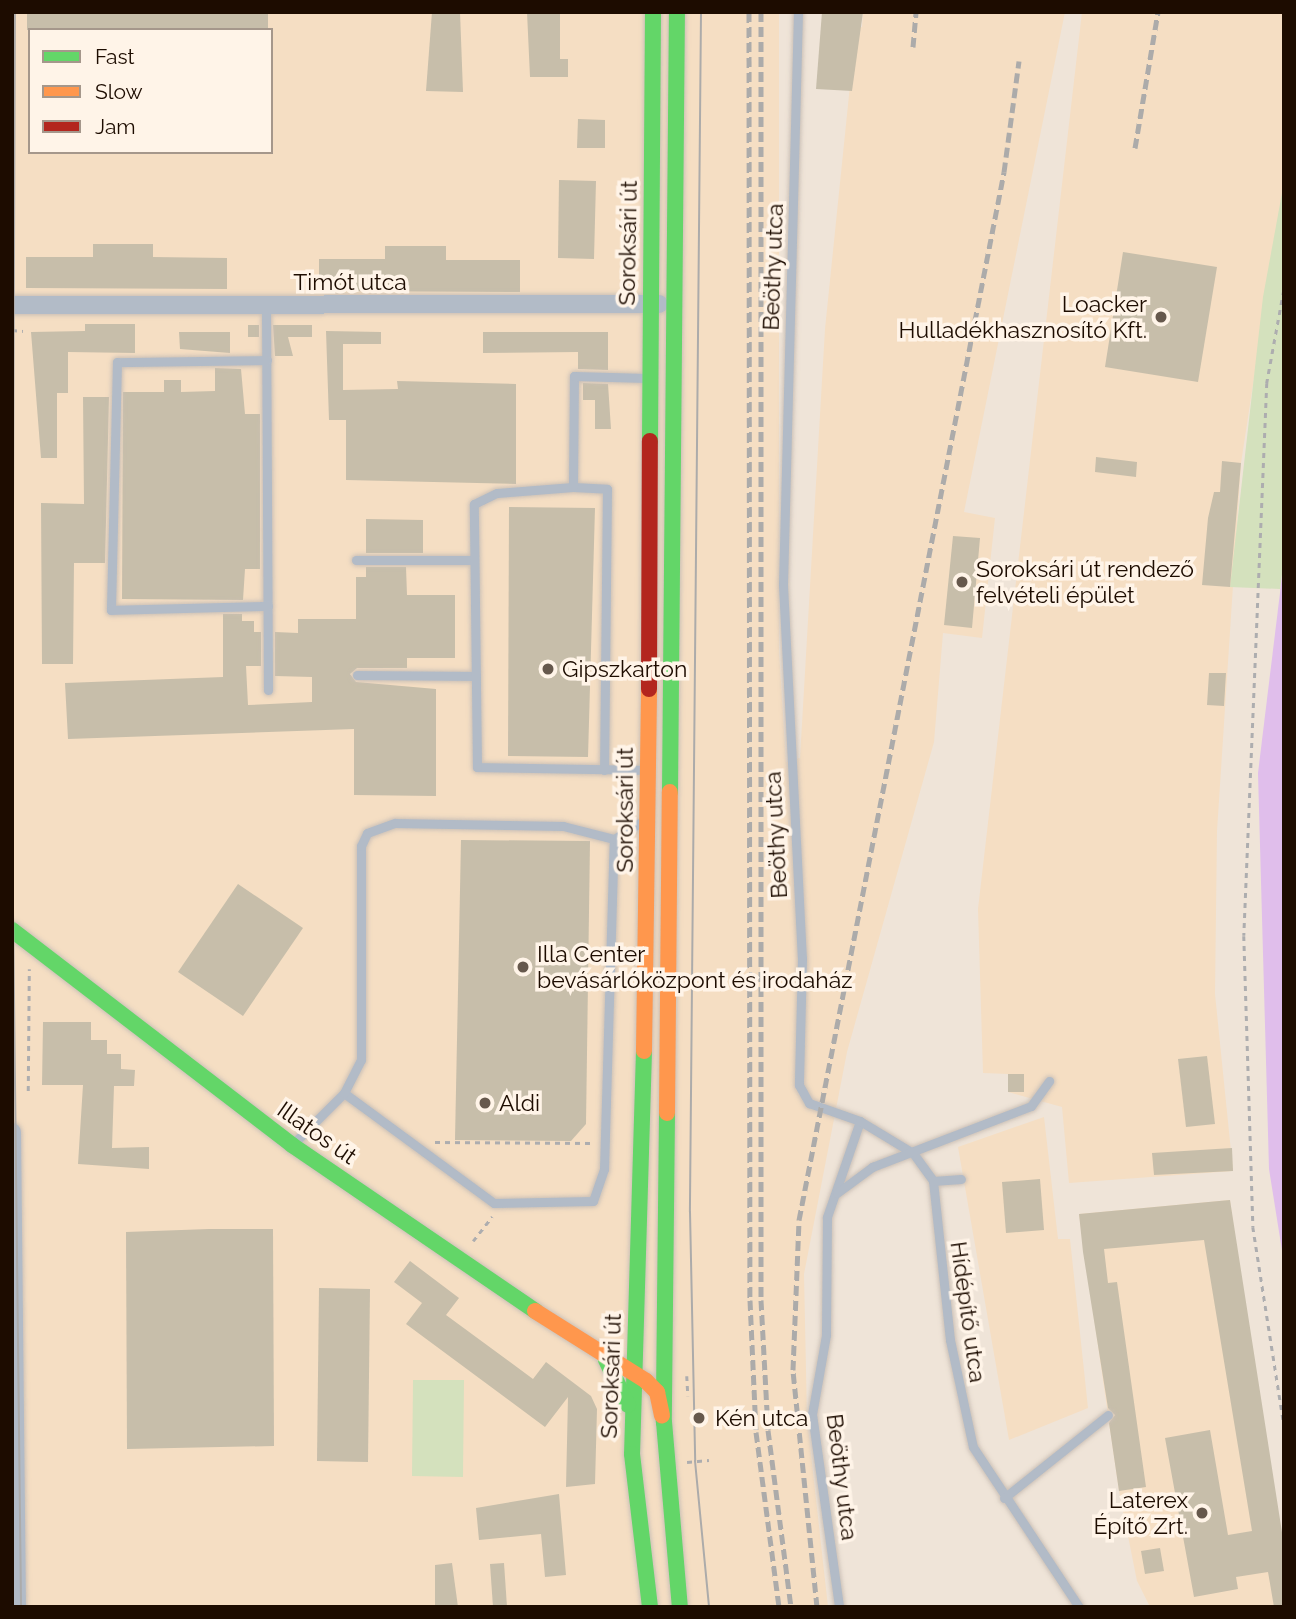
<!DOCTYPE html>
<html>
<head>
<meta charset="utf-8">
<style>
	body { margin:0 }
	#map { position:relative; width:1296px; height:1619px; overflow:hidden; background:#efe4d8; font-family:Raleway,sans-serif }
	div>[style] { position:absolute }
	[style*='--x'] { left:calc(var(--x)*1px); top:calc(var(--y)*1px); width:calc(var(--w)*1px); rotate:calc(var(--a)*1deg) }
	.built>* { inset:0; background:#f5dec3 }
	.green>* { inset:0; background:#d4e1bd }
	.water>* { inset:0; background:#e0beeb }
	.building>* { inset:0; background:#c7beaa }
	.path>* { height:2.5px; margin-top:-1.25px; transform-origin:0; background:repeating-linear-gradient(90deg,#adadaf 0 5px,transparent 0 10px) }
	.roads { filter:drop-shadow(0 0 2px #ccc1b7) drop-shadow(0 0 2px #ccc1b7) }
	.lane>* { height:9px; margin:-4.5px; padding:0 4.5px; transform-origin:4.5px; border-radius:4.5px; background:#b2bbc7 }
	.street>* { height:18px; margin:-9px; padding:0 9px; transform-origin:9px; border-radius:9px; background:#b2bbc7 }
	.fast>* { height:16px; margin:-8px; padding:0 8px; transform-origin:8px; border-radius:8px; background:#63d668 }
	.slow>* { height:16px; margin:-8px; padding:0 8px; transform-origin:8px; border-radius:8px; background:#ff974d }
	.jam>* { height:16px; margin:-8px; padding:0 8px; transform-origin:8px; border-radius:8px; background:#b3261e }
	.tram>* { height:2px; margin:-1px; padding:0 1px; transform-origin:1px; border-radius:1px; background:#acabaa }
	.rail>* { height:5px; margin-top:-2.5px; transform-origin:0; background:repeating-linear-gradient(90deg,#acabaa 0 10px,transparent 0 15px) }
	.dots>* { width:19px; height:19px; translate:-50% -50%; box-sizing:border-box; border:4px solid #fff4e8; border-radius:50% }
	span { translate:-50% -50%; white-space:nowrap; text-align:center; line-height:1.15; -webkit-text-stroke:7px #fff4e8; paint-order:stroke }
	.street-label { font-size:23px; color:#1d0c00 }
	.poi-label { font-size:23px; color:#1d0c00 }
	.right { translate:-100% -50%; text-align:right }
	.left { translate:0 -50%; text-align:left }
	.frame { position:absolute; inset:0; border:14px solid #1d0c00; pointer-events:none }
	.legend { position:absolute; left:28px; top:28px; width:245px; height:126px; box-sizing:border-box; background:#fff4e8; border:2px solid #a5978b; margin:0; padding:9px 12px; list-style:none; font-size:21px; color:#1d0c00 }
	.legend li { display:flex; align-items:center; gap:14px; height:35px }
	.legend b { width:35px; border:2px solid #a5978b }
</style>
</head>
<body>
<div id="map">
	<div class="built">
		<div style="clip-path:polygon(evenodd,12px 12px,779px 12px,779px 651px,786px 762px,800px 758px,825px 329px,856px 27px,862px 27px,863px 12px,1065px 12px,964px 512px,995px 518px,982px 638px,943px 633px,934px 742px,847px 1052px,804px 1274px,807px 1418px,828px 1607px,12px 1607px,12px 12px,30px 30px,271px 30px,271px 152px,30px 152px,30px 30px)"></div>
		<div style="clip-path:polygon(1082px 12px,1284px 12px,1284px 182px,1241px 463px,1217px 831px,1215px 994px,1233px 1171px,1069px 1183px,1062px 1107px,1008px 1092px,1008px 1074px,983px 1073px,978px 909px)"></div>
		<div style="clip-path:polygon(1044px 1117px,1058px 1239px,1070px 1239px,1088px 1408px,1009px 1440px,958px 1147px)"></div>
		<div style="clip-path:polygon(1230px 1200px,1284px 1607px,1150px 1607px,1137px 1581px,1119px 1491px,1079px 1214px)"></div>
	</div>
	<div class="green">
		<div style="clip-path:polygon(1284px 182px,1284px 560px,1280px 589px,1230px 587px,1263px 297px)"></div>
		<div style="clip-path:polygon(413px 1380px,464px 1380px,463px 1477px,412px 1476px)"></div>
	</div>
	<div class="water">
		<div style="clip-path:polygon(1284px 560px,1284px 1263px,1269px 1169px,1258px 773px)"></div>
	</div>
	<div class="building">
		<div style="clip-path:polygon(27px 12px,268px 12px,268px 30px,27px 30px)"></div>
		<div style="clip-path:polygon(432px 12px,460px 12px,463px 92px,426px 91px)"></div>
		<div style="clip-path:polygon(527px 12px,560px 12px,560px 59px,568px 59px,568px 77px,530px 77px)"></div>
		<div style="clip-path:polygon(822px 12px,863px 12px,852px 91px,816px 89px)"></div>
		<div style="clip-path:polygon(578px 119px,605px 120px,605px 148px,577px 148px)"></div>
		<div style="clip-path:polygon(559px 180px,596px 181px,594px 259px,558px 258px)"></div>
		<div style="clip-path:polygon(93px 244px,153px 244px,153px 257px,227px 258px,227px 289px,26px 288px,26px 257px,93px 257px)"></div>
		<div style="clip-path:polygon(385px 246px,446px 246px,446px 260px,520px 260px,520px 292px,319px 291px,319px 259px,385px 259px)"></div>
		<div style="clip-path:polygon(1123px 252px,1217px 267px,1198px 382px,1105px 367px)"></div>
		<div style="clip-path:polygon(85px 324px,135px 324px,135px 353px,68px 352px,68px 393px,57px 393px,57px 458px,41px 458px,31px 332px,85px 331px)"></div>
		<div style="clip-path:polygon(248px 325px,259px 325px,259px 337px,248px 337px)"></div>
		<div style="clip-path:polygon(273px 325px,312px 325px,312px 337px,288px 337px,293px 356px,275px 356px)"></div>
		<div style="clip-path:polygon(326px 331px,381px 332px,381px 344px,343px 344px,343px 390px,398px 389px,397px 381px,516px 384px,516px 484px,346px 480px,346px 420px,329px 420px)"></div>
		<div style="clip-path:polygon(179px 332px,230px 332px,230px 353px,180px 349px)"></div>
		<div style="clip-path:polygon(483px 332px,608px 332px,608px 370px,578px 369px,578px 352px,483px 353px)"></div>
		<div style="clip-path:polygon(215px 368px,241px 369px,245px 414px,260px 414px,260px 569px,245px 569px,243px 600px,122px 599px,123px 392px,164px 392px,164px 380px,181px 380px,181px 392px,215px 391px)"></div>
		<div style="clip-path:polygon(583px 383px,608px 384px,611px 429px,595px 429px,595px 400px,583px 400px)"></div>
		<div style="clip-path:polygon(83px 397px,109px 397px,105px 563px,74px 563px,73px 664px,42px 664px,41px 503px,84px 504px)"></div>
		<div style="clip-path:polygon(1096px 457px,1137px 462px,1136px 477px,1095px 472px)"></div>
		<div style="clip-path:polygon(1222px 461px,1241px 463px,1230px 587px,1202px 585px,1208px 518px,1214px 492px,1220px 492px)"></div>
		<div style="clip-path:polygon(509px 507px,595px 508px,588px 757px,508px 756px)"></div>
		<div style="clip-path:polygon(366px 519px,423px 520px,423px 553px,366px 553px)"></div>
		<div style="clip-path:polygon(953px 536px,980px 538px,972px 628px,944px 625px)"></div>
		<div style="clip-path:polygon(366px 567px,406px 567px,407px 595px,455px 595px,455px 658px,407px 658px,407px 668px,357px 668px,350px 674px,356px 682px,436px 689px,436px 796px,354px 795px,354px 729px,68px 739px,65px 683px,223px 677px,223px 614px,242px 614px,242px 621px,254px 621px,254px 632px,261px 632px,261px 666px,246px 666px,248px 705px,312px 702px,312px 677px,275px 676px,275px 632px,298px 633px,298px 619px,356px 619px,356px 577px,366px 577px)"></div>
		<div style="clip-path:polygon(1209px 673px,1226px 673px,1224px 706px,1207px 705px)"></div>
		<div style="clip-path:polygon(461px 840px,590px 841px,586px 1124px,571px 1141px,455px 1140px)"></div>
		<div style="clip-path:polygon(238px 884px,303px 928px,243px 1016px,178px 972px)"></div>
		<div style="clip-path:polygon(43px 1022px,91px 1022px,91px 1040px,107px 1040px,107px 1054px,121px 1054px,121px 1069px,135px 1070px,134px 1086px,114px 1086px,112px 1148px,149px 1147px,149px 1169px,78px 1164px,83px 1085px,42px 1085px)"></div>
		<div style="clip-path:polygon(1207px 1056px,1215px 1124px,1186px 1127px,1178px 1059px)"></div>
		<div style="clip-path:polygon(1008px 1074px,1024px 1074px,1024px 1092px,1008px 1092px)"></div>
		<div style="clip-path:polygon(1232px 1148px,1233px 1171px,1154px 1175px,1152px 1153px)"></div>
		<div style="clip-path:polygon(1040px 1179px,1044px 1230px,1006px 1233px,1002px 1182px)"></div>
		<div style="clip-path:polygon(1230px 1200px,1284px 1545px,1284px 1607px,1274px 1607px,1268px 1572px,1236px 1577px,1238px 1589px,1194px 1597px,1165px 1438px,1210px 1430px,1228px 1535px,1252px 1531px,1204px 1240px,1104px 1249px,1108px 1283px,1117px 1282px,1146px 1487px,1119px 1491px,1109px 1423px,1115px 1415px,1108px 1408px,1083px 1252px,1079px 1214px)"></div>
		<div style="clip-path:polygon(209px 1229px,273px 1229px,274px 1446px,127px 1449px,126px 1232px)"></div>
		<div style="clip-path:polygon(410px 1261px,459px 1298px,446px 1315px,533px 1379px,546px 1362px,591px 1396px,597px 1409px,595px 1484px,566px 1487px,568px 1397px,545px 1427px,406px 1324px,422px 1303px,394px 1282px)"></div>
		<div style="clip-path:polygon(319px 1288px,370px 1289px,368px 1462px,317px 1461px)"></div>
		<div style="clip-path:polygon(559px 1494px,566px 1575px,545px 1577px,541px 1534px,479px 1540px,476px 1508px)"></div>
		<div style="clip-path:polygon(1160px 1548px,1164px 1571px,1145px 1574px,1141px 1551px)"></div>
		<div style="clip-path:polygon(452px 1563px,458px 1607px,435px 1607px,435px 1565px)"></div>
		<div style="clip-path:polygon(504px 1563px,507px 1607px,493px 1607px,490px 1564px)"></div>
	</div>
	<div class="path">
		<div style="--x:1284;--y:290;--w:95;--a:100.4"></div>
		<div style="--x:1267;--y:383;--w:553;--a:92.38"></div>
		<div style="--x:1244;--y:936;--w:291;--a:88.2"></div>
		<div style="--x:1253;--y:1227;--w:199;--a:81.1"></div>
		<div style="--x:12;--y:330;--w:11;--a:5"></div>
		<div style="--x:28;--y:1091;--w:122;--a:-89.5"></div>
		<div style="--x:435;--y:1142;--w:158;--a:0.4"></div>
		<div style="--x:473;--y:1241;--w:31;--a:-52"></div>
		<div style="--x:687;--y:1376;--w:20;--a:87"></div>
		<div style="--x:687;--y:1462;--w:22;--a:-5"></div>
	</div>
	<div class="roads">
		<div class="lane">
			<div style="--x:798;--y:12;--w:573;--a:91.5"></div>
			<div style="--x:783;--y:585;--w:373;--a:87.1"></div>
			<div style="--x:802;--y:958;--w:127;--a:91.4"></div>
			<div style="--x:799;--y:1085;--w:21;--a:61"></div>
			<div style="--x:809;--y:1103;--w:54;--a:19.4"></div>
			<div style="--x:860;--y:1121;--w:102;--a:109"></div>
			<div style="--x:827;--y:1217;--w:118;--a:90.5"></div>
			<div style="--x:826;--y:1335;--w:80;--a:100"></div>
			<div style="--x:812;--y:1414;--w:195;--a:82"></div>
			<div style="--x:266;--y:306;--w:384;--a:89.7"></div>
			<div style="--x:267;--y:360;--w:150;--a:179.2"></div>
			<div style="--x:117;--y:362;--w:248;--a:91.4"></div>
			<div style="--x:111;--y:610;--w:157;--a:-1.5"></div>
			<div style="--x:573;--y:487;--w:34;--a:3"></div>
			<div style="--x:607;--y:489;--w:281;--a:90.6"></div>
			<div style="--x:356;--y:560;--w:118;--a:0"></div>
			<div style="--x:357;--y:675;--w:119;--a:0.5"></div>
			<div style="--x:646;--y:770;--w:169;--a:-179"></div>
			<div style="--x:477;--y:767;--w:263;--a:-90.7"></div>
			<div style="--x:474;--y:504;--w:25;--a:-26"></div>
			<div style="--x:497;--y:493;--w:76;--a:-4.5"></div>
			<div style="--x:573;--y:487;--w:111;--a:-89.5"></div>
			<div style="--x:574;--y:376;--w:73;--a:1.6"></div>
			<div style="--x:344;--y:1093;--w:186;--a:36.3"></div>
			<div style="--x:494;--y:1203;--w:99;--a:-1.2"></div>
			<div style="--x:593;--y:1201;--w:34;--a:-71"></div>
			<div style="--x:604;--y:1169;--w:330;--a:-88.3"></div>
			<div style="--x:860;--y:1121;--w:62;--a:31.1"></div>
			<div style="--x:913;--y:1153;--w:34;--a:54"></div>
			<div style="--x:933;--y:1181;--w:160;--a:83.9"></div>
			<div style="--x:950;--y:1340;--w:109;--a:77.9"></div>
			<div style="--x:973;--y:1447;--w:192;--a:56.5"></div>
			<div style="--x:293;--y:1144;--w:72;--a:-45"></div>
			<div style="--x:344;--y:1093;--w:37;--a:-63"></div>
			<div style="--x:361;--y:1060;--w:214;--a:-90"></div>
			<div style="--x:361;--y:846;--w:14;--a:-65"></div>
			<div style="--x:367;--y:833;--w:30;--a:-20"></div>
			<div style="--x:395;--y:823;--w:168;--a:1"></div>
			<div style="--x:563;--y:826;--w:53;--a:14.3"></div>
			<div style="--x:614;--y:839;--w:34;--a:-32"></div>
			<div style="--x:933;--y:1181;--w:28;--a:-4"></div>
			<div style="--x:837;--y:1193;--w:44;--a:-36.6"></div>
			<div style="--x:872;--y:1167;--w:170;--a:-21"></div>
			<div style="--x:1031;--y:1106;--w:31;--a:-54"></div>
			<div style="--x:1004;--y:1498;--w:133;--a:-38.6"></div>
		</div>
		<div class="street">
			<div style="--x:12;--y:305;--w:647;--a:-0.09"></div>
			<div style="--x:12;--y:1132;--w:475;--a:89.4"></div>
		</div>
		<div class="fast">
			<div style="--x:650;--y:441;--w:429;--a:-89.6"></div>
			<div style="--x:670;--y:792;--w:780;--a:-89.49"></div>
			<div style="--x:12;--y:930;--w:353;--a:37.5"></div>
			<div style="--x:292;--y:1145;--w:294;--a:34.3"></div>
			<div style="--x:644;--y:1051;--w:403;--a:91.7"></div>
			<div style="--x:632;--y:1454;--w:154;--a:83.3"></div>
			<div style="--x:667;--y:1113;--w:309;--a:90.6"></div>
			<div style="--x:664;--y:1422;--w:186;--a:85.1"></div>
			<div style="--x:606;--y:1360;--w:50;--a:63.9"></div>
		</div>
		<div class="slow">
			<div style="--x:644;--y:1051;--w:362;--a:-89.2"></div>
			<div style="--x:667;--y:1113;--w:321;--a:-89.5"></div>
			<div style="--x:535;--y:1311;--w:131;--a:32.2"></div>
			<div style="--x:646;--y:1381;--w:16;--a:45"></div>
			<div style="--x:657;--y:1392;--w:24;--a:78"></div>
		</div>
		<div class="jam">
			<div style="--x:649;--y:689;--w:248;--a:-89.8"></div>
		</div>
	</div>
	<div class="tram">
		<div style="--x:701;--y:12;--w:1200;--a:90.53"></div>
		<div style="--x:690;--y:1212;--w:249;--a:88.8"></div>
		<div style="--x:695;--y:1461;--w:147;--a:84.5"></div>
		<div style="--x:12;--y:776;--w:764;--a:-89.78"></div>
		<div style="--x:12;--y:822;--w:785;--a:89.34"></div>
	</div>
	<div class="rail">
		<div style="--x:749;--y:12;--w:1288;--a:89.96"></div>
		<div style="--x:750;--y:1300;--w:132;--a:87.4"></div>
		<div style="--x:756;--y:1432;--w:177;--a:82.5"></div>
		<div style="--x:761;--y:12;--w:1288;--a:90"></div>
		<div style="--x:761;--y:1300;--w:130;--a:86.9"></div>
		<div style="--x:768;--y:1430;--w:178;--a:82.6"></div>
		<div style="--x:913;--y:47;--w:35;--a:-85"></div>
		<div style="--x:1135;--y:148;--w:138;--a:-80.4"></div>
		<div style="--x:817;--y:1607;--w:238;--a:-95.8"></div>
		<div style="--x:793;--y:1370;--w:150;--a:-87.7"></div>
		<div style="--x:799;--y:1220;--w:1068;--a:-78.93"></div>
		<div style="--x:1004;--y:172;--w:112;--a:-82.3"></div>
	</div>
	<div class="dots">
		<div style="left:1161px;top:317px;background:#66584c"></div>
		<div style="left:962px;top:582px;background:#66584c"></div>
		<div style="left:548px;top:669px;background:#66584c"></div>
		<div style="left:523px;top:967px;background:#66584c"></div>
		<div style="left:485px;top:1103px;background:#66584c"></div>
		<div style="left:699px;top:1418px;background:#66584c"></div>
		<div style="left:1202px;top:1513px;background:#66584c"></div>
	</div>
	<div class="street-label">
		<span style="left:628px;top:243px;rotate:-89deg">Soroksári út</span>
		<span style="left:773px;top:267px;rotate:-88deg">Beöthy utca</span>
		<span style="left:350px;top:282px">Timót utca</span>
		<span style="left:625px;top:810px;rotate:-90deg">Soroksári út</span>
		<span style="left:776px;top:835px;rotate:-93deg">Beöthy utca</span>
		<span style="left:317px;top:1133px;rotate:35deg">Illatos út</span>
		<span style="left:968px;top:1312px;rotate:82deg">Hídépítő utca</span>
		<span style="left:611px;top:1376px;rotate:-88deg">Soroksári út</span>
		<span style="left:842px;top:1477px;rotate:83deg">Beöthy utca</span>
	</div>
	<div class="poi-label">
		<span class="right" style="left:1147px;top:317px">Loacker<br>Hulladékhasznosító Kft.</span>
		<span class="left" style="left:976px;top:582px">Soroksári út rendező<br>felvételi épület</span>
		<span class="left" style="left:562px;top:669px">Gipszkarton</span>
		<span class="left" style="left:537px;top:967px">Illa Center<br>bevásárlóközpont és irodaház</span>
		<span class="left" style="left:499px;top:1103px">Aldi</span>
		<span class="left" style="left:715px;top:1418px">Kén utca</span>
		<span class="right" style="left:1188px;top:1513px">Laterex<br>Építő Zrt.</span>
	</div>
	<div class="frame"></div>
	<ul class="legend">
	<li><b style="height:9px;background:#63d668"></b>Fast</li>
	<li><b style="height:9px;background:#ff974d"></b>Slow</li>
	<li><b style="height:9px;background:#b3261e"></b>Jam</li>
	</ul>
</div>
</body>
</html>
